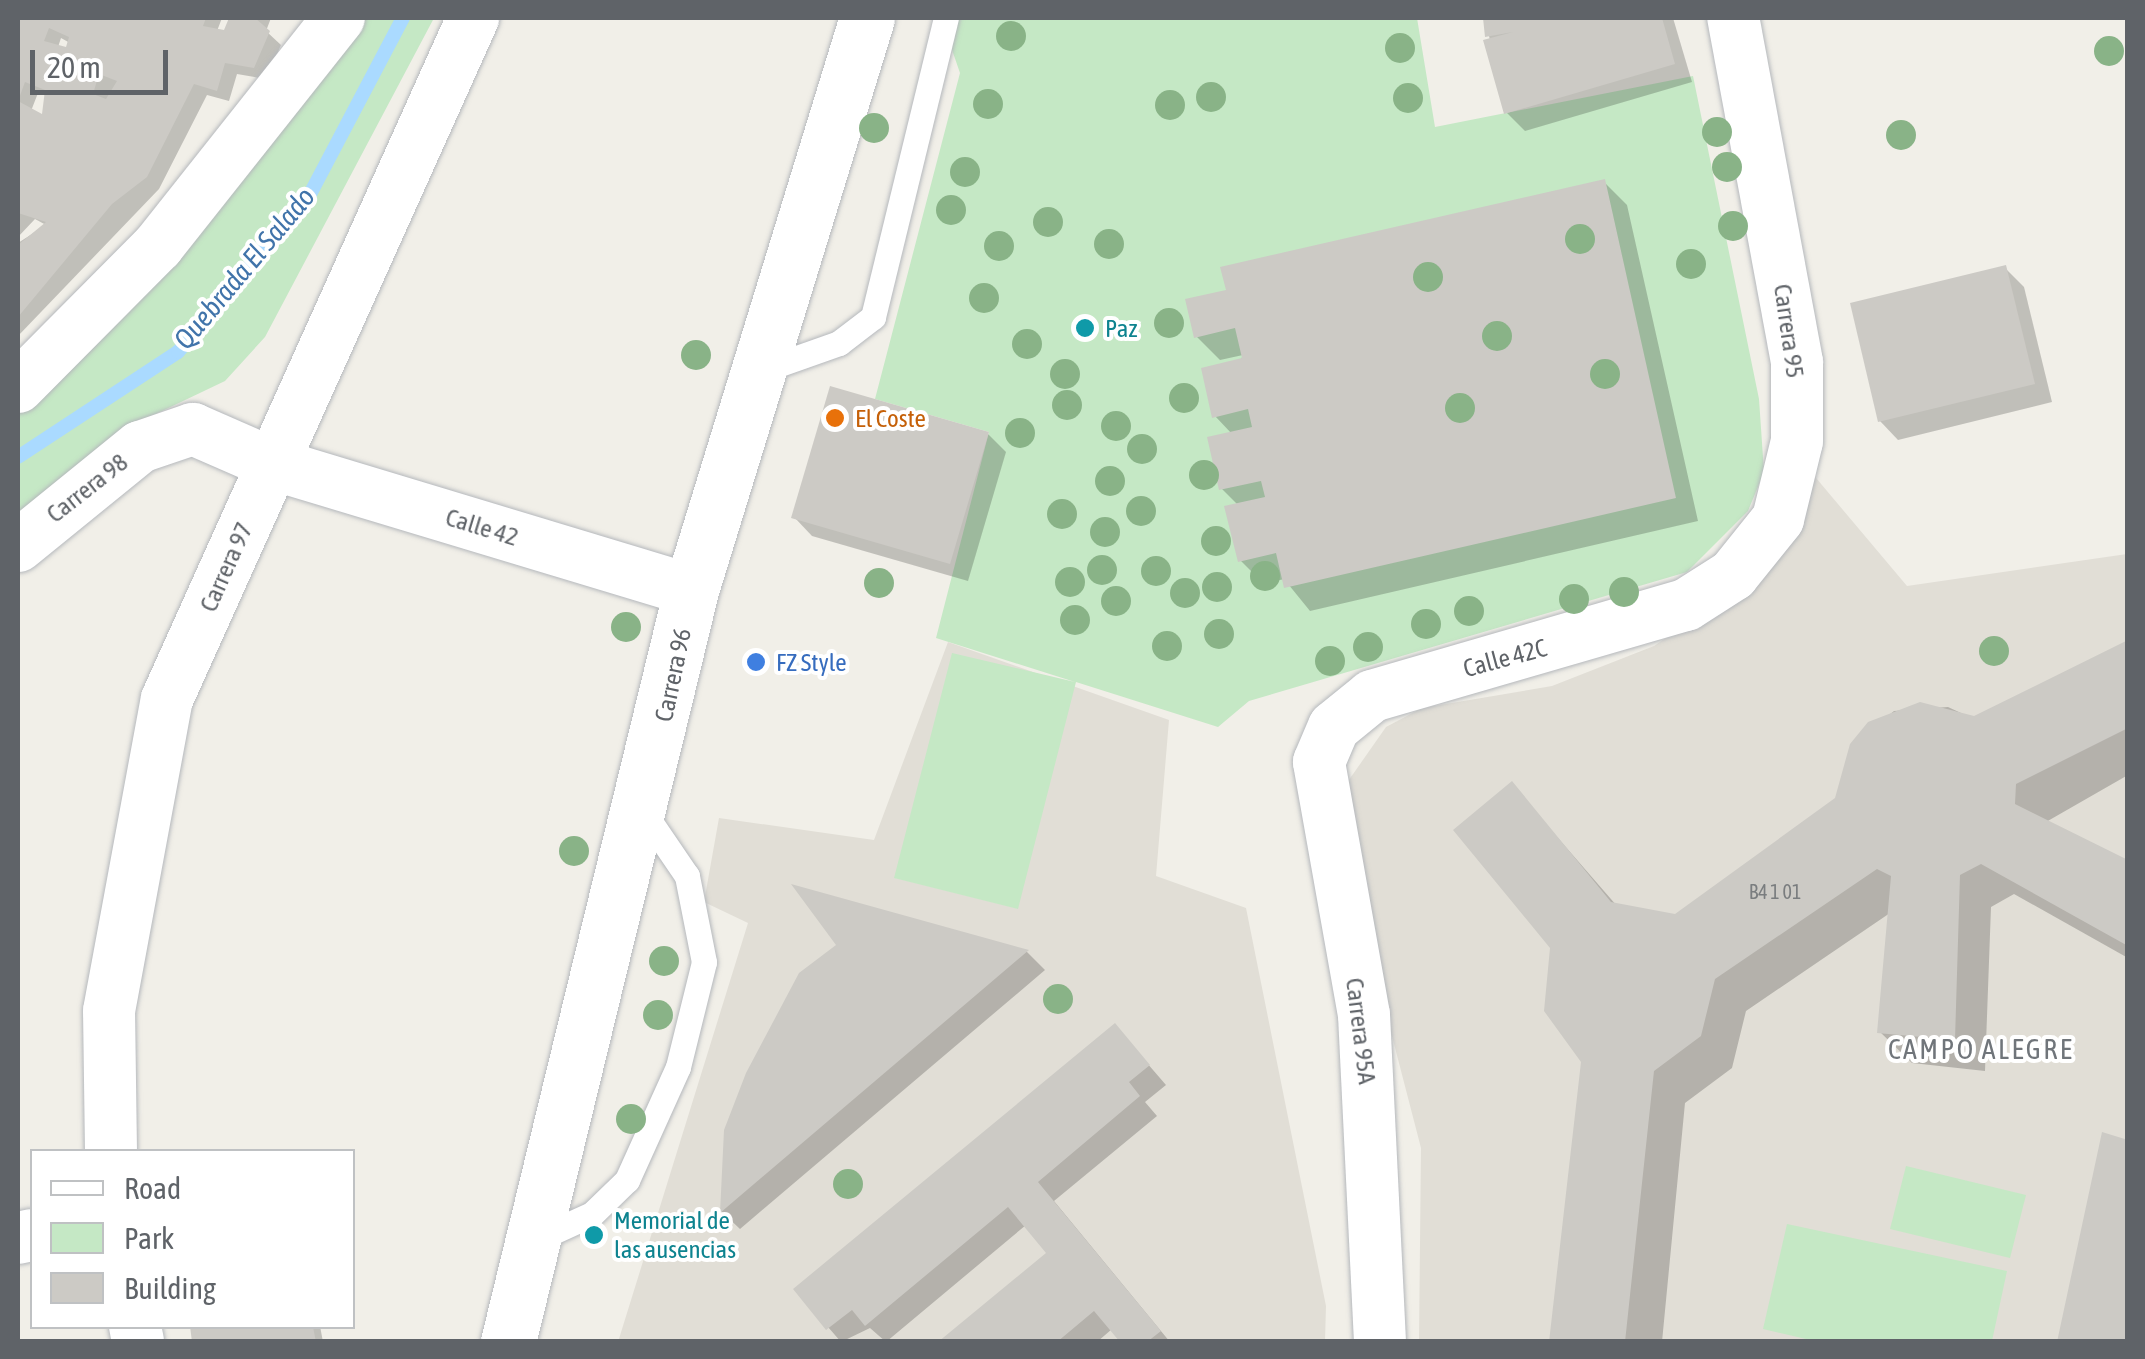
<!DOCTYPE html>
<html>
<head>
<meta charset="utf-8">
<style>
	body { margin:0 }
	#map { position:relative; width:2145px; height:1359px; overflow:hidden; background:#f1efe8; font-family:"Asap Condensed",sans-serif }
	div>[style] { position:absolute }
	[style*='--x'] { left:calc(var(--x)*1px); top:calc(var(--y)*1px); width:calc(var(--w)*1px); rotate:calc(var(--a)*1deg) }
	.education>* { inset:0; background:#e1ded6 }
	.green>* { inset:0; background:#c5e8c5 }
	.shadow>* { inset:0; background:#0003 }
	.stream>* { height:14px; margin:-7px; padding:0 7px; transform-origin:7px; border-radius:7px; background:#aadaff }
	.building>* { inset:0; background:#cccac5 }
	.roads { filter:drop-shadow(0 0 2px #b5b8bc) drop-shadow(0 0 2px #b5b8bc) }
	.service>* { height:25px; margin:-12.5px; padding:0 12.5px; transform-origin:12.5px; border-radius:12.5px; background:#fff }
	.minor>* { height:52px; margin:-26px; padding:0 26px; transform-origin:26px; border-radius:26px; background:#fff }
	.tertiary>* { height:55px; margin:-27.5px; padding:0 27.5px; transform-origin:27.5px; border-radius:27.5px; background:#fff }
	.trees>* { width:30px; height:30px; margin:-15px; border-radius:50%; background:#89b387 }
	.dots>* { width:28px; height:28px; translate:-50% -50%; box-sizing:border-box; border:5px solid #fff; border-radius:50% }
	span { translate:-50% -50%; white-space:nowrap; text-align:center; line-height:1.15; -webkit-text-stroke:8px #fff; paint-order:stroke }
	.number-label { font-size:20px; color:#7a7d7f }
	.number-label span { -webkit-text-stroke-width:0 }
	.culture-label { font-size:25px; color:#0d838f }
	.left { translate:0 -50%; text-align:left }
	.street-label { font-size:25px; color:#5f6368 }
	.food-label { font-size:25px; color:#c56008 }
	.shop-label { font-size:25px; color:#366cbe }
	.water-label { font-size:28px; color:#4174aa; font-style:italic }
	.neighbourhood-label { font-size:28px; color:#70757a; letter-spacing:2.5px }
	.frame { position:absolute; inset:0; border:20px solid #5f6368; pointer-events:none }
	.legend { position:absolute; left:30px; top:1149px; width:325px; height:180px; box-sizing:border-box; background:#fff; border:2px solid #bfc1c3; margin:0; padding:12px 18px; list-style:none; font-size:30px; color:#5f6368 }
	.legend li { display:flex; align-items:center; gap:20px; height:50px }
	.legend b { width:50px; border:2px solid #bfc1c3 }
	.scale { position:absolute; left:30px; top:50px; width:138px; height:45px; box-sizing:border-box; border:5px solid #5f6368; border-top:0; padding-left:12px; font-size:30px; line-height:35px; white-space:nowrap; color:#5f6368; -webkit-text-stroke:8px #fff; paint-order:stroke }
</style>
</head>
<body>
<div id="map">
	<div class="education">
		<div style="clip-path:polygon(1811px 472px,1907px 586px,2127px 554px,2127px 1341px,1419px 1341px,1421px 1148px,1342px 843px,1344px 787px,1386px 727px,1422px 708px,1552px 686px,1654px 646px,1707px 610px)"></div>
		<div style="clip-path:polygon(948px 642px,1169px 720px,1156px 876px,1246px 908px,1326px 1306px,1325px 1341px,618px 1342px,748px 923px,704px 902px,719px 818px,874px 840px)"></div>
	</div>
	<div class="green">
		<div style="clip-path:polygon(360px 18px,434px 18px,265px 337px,225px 381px,116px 433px,18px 517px,18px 408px)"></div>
		<div style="clip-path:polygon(941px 18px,1417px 18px,1435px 127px,1693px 76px,1759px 399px,1764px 472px,1748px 511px,1687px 572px,1249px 701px,1218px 727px,1076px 682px,1018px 909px,894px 878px,952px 653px,1075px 682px,936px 638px,989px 432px,875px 399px,960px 73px)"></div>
		<div style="clip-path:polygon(1906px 1166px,2026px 1195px,2010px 1258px,1890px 1229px)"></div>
		<div style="clip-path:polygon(1787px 1224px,2007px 1271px,1992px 1341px,1819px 1342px,1763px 1329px)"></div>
	</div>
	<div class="shadow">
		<div style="clip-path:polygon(evenodd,18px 18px,222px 18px,217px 31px,226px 33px,232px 18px,271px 18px,266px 31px,281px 45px,266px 79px,237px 74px,229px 101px,207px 95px,159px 189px,18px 336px,18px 243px,46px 225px,35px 219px,18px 237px,18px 18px,61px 38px,70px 43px,68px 50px,58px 47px,61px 38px,18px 18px,38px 93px,47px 96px,44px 117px,31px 111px,38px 93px)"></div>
		<div style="clip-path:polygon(1485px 18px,1673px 18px,1692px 82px,1525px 131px,1506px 112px)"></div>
		<div style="clip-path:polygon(1604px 182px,1627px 205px,1698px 521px,1310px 611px,1284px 579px,1264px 584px,1240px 560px,1238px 505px,1222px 489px,1232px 434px,1215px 416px,1243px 355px,1220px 360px,1196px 336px)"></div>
		<div style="clip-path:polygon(2005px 268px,2024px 287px,2052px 402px,1898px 440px,1880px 421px)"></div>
		<div style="clip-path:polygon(988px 434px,1006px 452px,968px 581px,812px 536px,794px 517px)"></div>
		<div style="clip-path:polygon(2128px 642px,2128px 775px,2046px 822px,2128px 863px,2128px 958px,2014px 894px,1991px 907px,1985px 1071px,1912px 1063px,1880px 1032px,1890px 913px,1746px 1011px,1732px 1068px,1685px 1103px,1662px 1342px,1551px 1342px,1583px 1061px,1511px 784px,1617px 906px,1676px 916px,1837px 800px,1852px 745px,1894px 711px,1948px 707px,1974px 719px)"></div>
		<div style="clip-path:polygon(797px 888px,1027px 952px,1045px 970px,740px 1229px,722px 1212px,727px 1131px,840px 946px)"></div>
		<div style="clip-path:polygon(1115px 1026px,1166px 1085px,1145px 1102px,1157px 1116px,1054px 1201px,1170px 1342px,1123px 1342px,1112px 1329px,1097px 1342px,942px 1342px,1049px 1253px,1026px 1225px,886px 1342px,870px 1328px,841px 1342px,796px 1290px)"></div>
		<div style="clip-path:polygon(197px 1326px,320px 1326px,323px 1342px,200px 1342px)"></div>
	</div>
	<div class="stream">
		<div style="--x:18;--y:457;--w:191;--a:-33.3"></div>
		<div style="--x:178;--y:352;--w:202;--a:-49.8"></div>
		<div style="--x:308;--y:198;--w:204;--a:-62.2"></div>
	</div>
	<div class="building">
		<div style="clip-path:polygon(evenodd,18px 18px,206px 18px,203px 26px,224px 30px,229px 18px,255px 18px,270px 31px,254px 68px,225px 63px,217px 91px,194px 84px,147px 177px,112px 204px,18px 317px,18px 245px,46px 222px,18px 213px,18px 18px,49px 28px,69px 37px,66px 47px,44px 41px,49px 28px,18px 18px,99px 74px,117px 81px,106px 99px,93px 94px,99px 74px,18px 18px,25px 82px,45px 90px,42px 114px,18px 101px,25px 82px)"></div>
		<div style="clip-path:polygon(1483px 18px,1662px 18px,1675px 64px,1504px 114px,1483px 40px,1513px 32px,1485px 37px)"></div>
		<div style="clip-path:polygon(1605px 179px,1676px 498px,1284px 588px,1276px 553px,1238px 562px,1224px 506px,1265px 497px,1261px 481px,1219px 490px,1207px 437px,1252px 427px,1248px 409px,1212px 418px,1201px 368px,1242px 358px,1235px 328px,1194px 338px,1185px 299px,1226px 290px,1220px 267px)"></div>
		<div style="clip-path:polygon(2006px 265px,2035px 384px,1878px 422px,1850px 303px)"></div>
		<div style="clip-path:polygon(830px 386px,989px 432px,950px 564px,791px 518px)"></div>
		<div style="clip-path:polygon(2128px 640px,2128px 728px,2016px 784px,2015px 804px,2128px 860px,2128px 946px,1981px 864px,1960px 875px,1955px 1040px,1877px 1033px,1891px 876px,1877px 869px,1715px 979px,1701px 1036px,1654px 1071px,1625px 1342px,1549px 1342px,1581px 1062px,1544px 1011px,1550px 948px,1453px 830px,1512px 781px,1611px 902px,1675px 914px,1835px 798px,1850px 744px,1868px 722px,1920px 702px,1974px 716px)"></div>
		<div style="clip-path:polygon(791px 884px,1029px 950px,720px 1213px,724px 1130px,746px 1073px,799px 973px,836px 945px)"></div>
		<div style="clip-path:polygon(1115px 1023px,1150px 1065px,1129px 1082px,1140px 1096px,1038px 1182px,1161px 1331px,1147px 1342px,1120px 1342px,1094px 1311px,1057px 1342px,938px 1342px,1046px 1253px,1008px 1207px,865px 1326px,852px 1310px,826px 1330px,793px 1289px)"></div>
		<div style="clip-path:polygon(2102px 1132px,2128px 1140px,2128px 1342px,2057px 1342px)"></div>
		<div style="clip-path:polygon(190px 1326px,313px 1327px,316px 1342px,192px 1342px)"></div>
	</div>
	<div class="roads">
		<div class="service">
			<div style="--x:760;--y:371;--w:84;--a:-19.5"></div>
			<div style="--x:839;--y:343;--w:43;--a:-37.4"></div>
			<div style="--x:873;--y:317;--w:308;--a:-76.3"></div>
			<div style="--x:537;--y:1239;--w:60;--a:-24.4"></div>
			<div style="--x:592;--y:1214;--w:49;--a:-44.2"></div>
			<div style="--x:627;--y:1180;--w:124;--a:-65.7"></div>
			<div style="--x:678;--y:1067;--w:108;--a:-76.1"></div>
			<div style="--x:704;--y:962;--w:88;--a:-101.2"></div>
			<div style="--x:687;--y:876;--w:80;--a:-124.3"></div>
		</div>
		<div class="minor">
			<div style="--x:18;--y:387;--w:199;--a:-45.2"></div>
			<div style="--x:158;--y:246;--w:291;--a:-51.6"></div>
			<div style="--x:18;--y:546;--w:157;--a:-39.1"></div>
			<div style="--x:140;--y:447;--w:56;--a:-18.8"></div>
			<div style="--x:193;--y:429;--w:87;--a:23.6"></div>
			<div style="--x:273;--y:464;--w:437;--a:16.8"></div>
			<div style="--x:111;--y:1152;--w:141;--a:-90.8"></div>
			<div style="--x:109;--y:1011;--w:317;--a:-79.5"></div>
			<div style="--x:167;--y:699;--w:747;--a:-65.8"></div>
			<div style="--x:18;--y:1238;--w:14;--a:-12"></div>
			<div style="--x:135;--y:1326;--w:16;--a:79"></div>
			<div style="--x:1380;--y:1342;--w:327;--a:-92.8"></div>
			<div style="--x:1364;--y:1015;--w:257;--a:-100.1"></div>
			<div style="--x:1319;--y:762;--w:38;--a:-67"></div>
			<div style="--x:1334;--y:727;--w:49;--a:-39.2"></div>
			<div style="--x:1372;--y:696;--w:327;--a:-16.2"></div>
			<div style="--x:1686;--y:605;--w:56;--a:-32.6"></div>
			<div style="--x:1733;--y:575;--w:72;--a:-51.2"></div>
			<div style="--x:1778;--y:519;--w:80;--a:-76.3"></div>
			<div style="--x:1797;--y:441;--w:79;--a:-90"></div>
			<div style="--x:1797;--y:362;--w:350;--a:-100.5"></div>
		</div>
		<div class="tertiary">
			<div style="--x:508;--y:1342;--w:774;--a:-76.32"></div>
			<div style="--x:691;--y:590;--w:598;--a:-72.9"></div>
		</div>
	</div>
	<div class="trees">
		<div style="left:1011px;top:36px"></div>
		<div style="left:1400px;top:48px"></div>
		<div style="left:2109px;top:51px"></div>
		<div style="left:1211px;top:97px"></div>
		<div style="left:1408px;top:98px"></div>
		<div style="left:988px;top:104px"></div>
		<div style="left:1170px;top:105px"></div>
		<div style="left:874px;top:128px"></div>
		<div style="left:1717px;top:132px"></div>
		<div style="left:1901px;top:135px"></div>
		<div style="left:1727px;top:167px"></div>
		<div style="left:965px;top:172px"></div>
		<div style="left:951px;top:210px"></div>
		<div style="left:1048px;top:222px"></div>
		<div style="left:1733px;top:226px"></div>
		<div style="left:1580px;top:239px"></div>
		<div style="left:1109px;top:244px"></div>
		<div style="left:999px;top:246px"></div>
		<div style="left:1691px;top:264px"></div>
		<div style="left:1428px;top:277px"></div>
		<div style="left:984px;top:298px"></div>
		<div style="left:1169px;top:323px"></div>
		<div style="left:1497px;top:336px"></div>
		<div style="left:1027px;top:344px"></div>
		<div style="left:696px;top:355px"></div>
		<div style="left:1065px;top:374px"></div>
		<div style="left:1605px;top:374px"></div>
		<div style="left:1184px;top:398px"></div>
		<div style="left:1067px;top:405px"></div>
		<div style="left:1460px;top:408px"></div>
		<div style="left:1116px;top:426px"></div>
		<div style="left:1020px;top:433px"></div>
		<div style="left:1142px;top:449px"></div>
		<div style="left:1204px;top:475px"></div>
		<div style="left:1110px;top:481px"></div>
		<div style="left:1141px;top:511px"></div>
		<div style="left:1062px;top:514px"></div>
		<div style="left:1105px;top:532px"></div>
		<div style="left:1216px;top:541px"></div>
		<div style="left:1102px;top:570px"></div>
		<div style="left:1156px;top:571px"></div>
		<div style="left:1265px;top:576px"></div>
		<div style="left:1070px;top:582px"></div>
		<div style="left:879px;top:583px"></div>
		<div style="left:1217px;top:587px"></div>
		<div style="left:1624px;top:592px"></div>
		<div style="left:1185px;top:593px"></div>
		<div style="left:1574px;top:599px"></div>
		<div style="left:1116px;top:601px"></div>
		<div style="left:1469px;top:611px"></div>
		<div style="left:1075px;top:620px"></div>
		<div style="left:1426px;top:624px"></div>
		<div style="left:626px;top:627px"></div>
		<div style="left:1219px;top:634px"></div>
		<div style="left:1167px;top:646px"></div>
		<div style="left:1368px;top:647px"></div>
		<div style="left:1994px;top:651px"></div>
		<div style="left:1330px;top:661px"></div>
		<div style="left:574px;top:851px"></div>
		<div style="left:664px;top:961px"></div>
		<div style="left:1058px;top:999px"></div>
		<div style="left:658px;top:1015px"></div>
		<div style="left:631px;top:1119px"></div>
		<div style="left:848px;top:1184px"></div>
	</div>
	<div class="dots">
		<div style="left:1085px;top:328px;background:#0f9aa8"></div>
		<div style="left:835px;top:418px;background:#e8710a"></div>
		<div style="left:756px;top:662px;background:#3f7fe0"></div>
		<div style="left:594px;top:1235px;background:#0f9aa8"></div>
	</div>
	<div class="number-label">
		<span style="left:1775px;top:891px">B4 1 01</span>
	</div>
	<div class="culture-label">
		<span class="left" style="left:1105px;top:328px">Paz</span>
		<span class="left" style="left:614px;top:1235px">Memorial de<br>las ausencias</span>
	</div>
	<div class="street-label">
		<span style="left:1789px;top:331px;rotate:82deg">Carrera 95</span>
		<span style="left:87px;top:488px;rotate:-38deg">Carrera 98</span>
		<span style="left:482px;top:527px;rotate:17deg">Calle 42</span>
		<span style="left:226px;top:567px;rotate:-66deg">Carrera 97</span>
		<span style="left:1505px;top:658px;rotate:-15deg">Calle 42C</span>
		<span style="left:673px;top:675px;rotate:-78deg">Carrera 96</span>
		<span style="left:1361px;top:1031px;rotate:83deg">Carrera 95A</span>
	</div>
	<div class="food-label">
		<span class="left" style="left:855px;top:418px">El Coste</span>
	</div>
	<div class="shop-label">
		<span class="left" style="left:776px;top:662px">FZ Style</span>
	</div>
	<div class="water-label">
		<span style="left:244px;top:268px;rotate:-50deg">Quebrada El Salado</span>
	</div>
	<div class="neighbourhood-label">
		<span style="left:1981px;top:1049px">CAMPO ALEGRE</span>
	</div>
	<div class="frame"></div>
	<ul class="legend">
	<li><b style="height:12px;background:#fff"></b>Road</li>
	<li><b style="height:28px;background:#c5e8c5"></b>Park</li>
	<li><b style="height:28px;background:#cccac5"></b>Building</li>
	</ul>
	<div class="scale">20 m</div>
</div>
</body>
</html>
